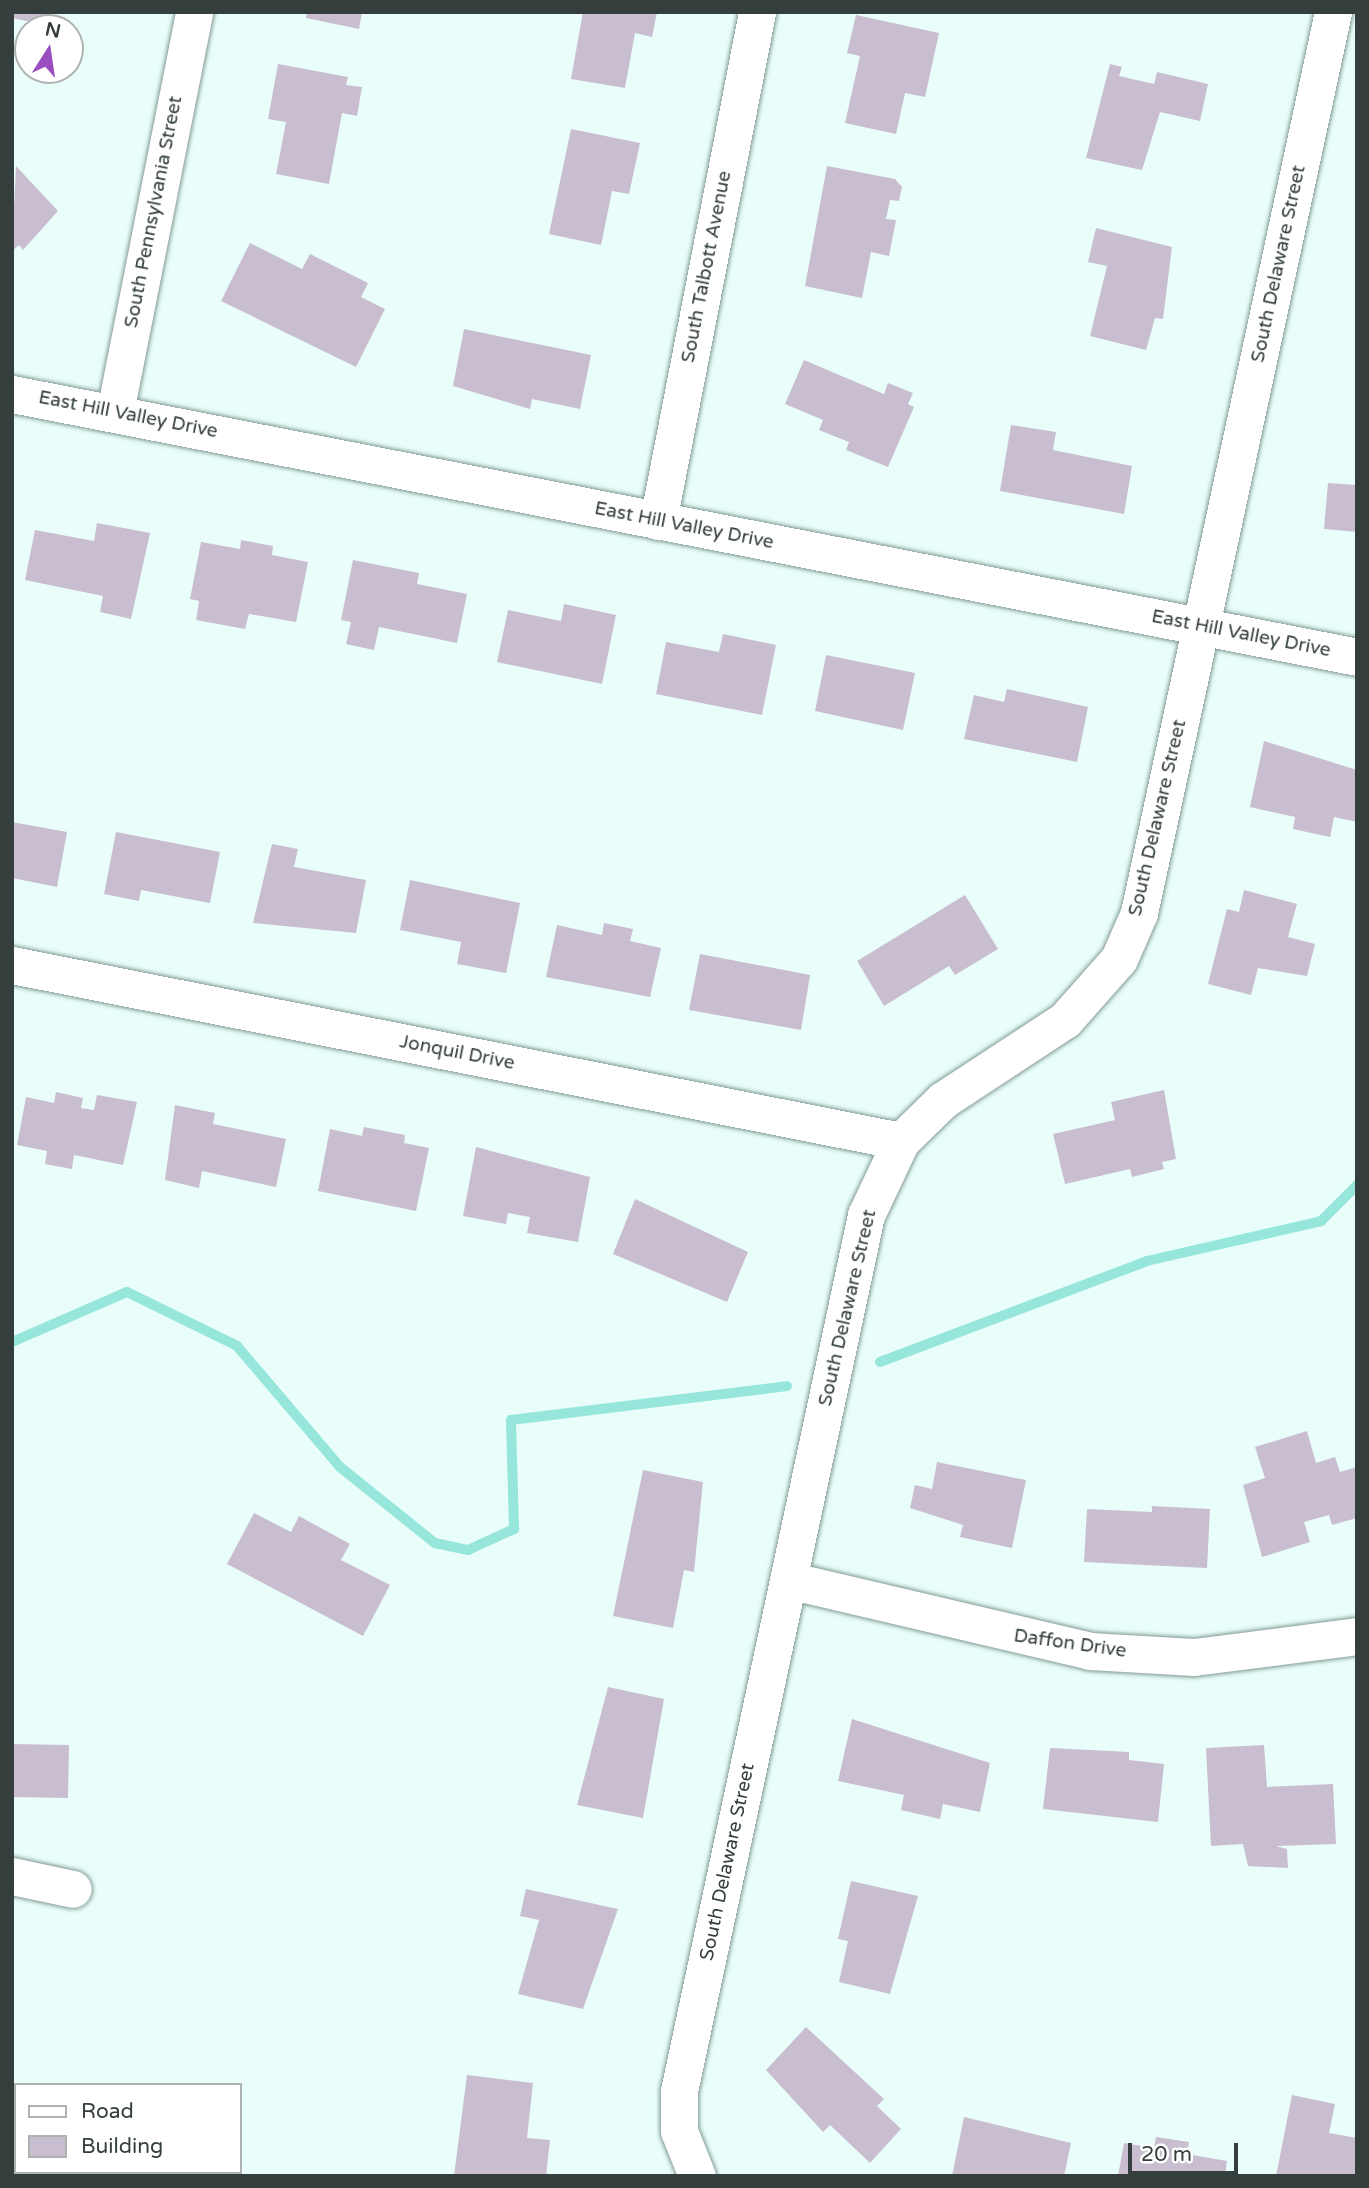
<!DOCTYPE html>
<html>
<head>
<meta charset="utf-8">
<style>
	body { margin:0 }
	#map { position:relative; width:1369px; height:2188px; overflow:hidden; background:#e9fefa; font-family:"Varela Round",sans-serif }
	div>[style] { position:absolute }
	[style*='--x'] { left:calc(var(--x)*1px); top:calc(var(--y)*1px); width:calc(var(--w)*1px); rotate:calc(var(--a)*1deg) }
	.stream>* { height:10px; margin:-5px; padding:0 5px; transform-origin:5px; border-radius:5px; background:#97e6db }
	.building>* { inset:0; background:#c9bed0 }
	.roads { filter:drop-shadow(0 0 2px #829a96) drop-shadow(0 0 2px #829a96) }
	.minor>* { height:37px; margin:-18.5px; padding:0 18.5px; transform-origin:18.5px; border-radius:18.5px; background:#fff }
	span { translate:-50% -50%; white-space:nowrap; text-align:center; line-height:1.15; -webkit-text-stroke:7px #fff; paint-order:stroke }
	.street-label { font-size:19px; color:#343f3d }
	.frame { position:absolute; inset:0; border:14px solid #343f3d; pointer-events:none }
	.legend { position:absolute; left:14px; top:2083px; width:228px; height:91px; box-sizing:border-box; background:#fff; border:2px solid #aeb2b1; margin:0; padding:9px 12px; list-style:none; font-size:21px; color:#343f3d }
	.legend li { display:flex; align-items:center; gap:14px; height:35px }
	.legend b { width:35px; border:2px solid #aeb2b1 }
	.north { position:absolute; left:14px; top:14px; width:70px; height:70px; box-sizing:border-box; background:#fff; border:2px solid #aeb2b1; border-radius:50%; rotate:12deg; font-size:19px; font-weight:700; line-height:28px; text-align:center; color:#343f3d }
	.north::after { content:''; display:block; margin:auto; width:24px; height:32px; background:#994dbf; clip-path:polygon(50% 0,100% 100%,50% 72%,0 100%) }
	.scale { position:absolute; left:1128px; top:2143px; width:110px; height:32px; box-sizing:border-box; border:4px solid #343f3d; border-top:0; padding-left:9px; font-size:21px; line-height:24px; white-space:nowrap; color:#343f3d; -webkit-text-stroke:5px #fff; paint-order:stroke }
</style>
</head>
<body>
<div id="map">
	<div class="stream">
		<div style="--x:12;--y:1342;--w:125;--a:-23.5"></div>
		<div style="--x:127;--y:1292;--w:123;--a:26.1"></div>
		<div style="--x:237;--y:1346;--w:159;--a:49.6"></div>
		<div style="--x:340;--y:1467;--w:122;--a:38.7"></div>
		<div style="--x:435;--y:1543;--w:34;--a:12"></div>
		<div style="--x:468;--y:1550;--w:51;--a:-24.5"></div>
		<div style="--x:514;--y:1529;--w:109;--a:-91.6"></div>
		<div style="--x:511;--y:1420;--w:278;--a:-7"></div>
		<div style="--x:880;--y:1362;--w:285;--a:-20.7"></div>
		<div style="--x:1147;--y:1261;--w:179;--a:-12.9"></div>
		<div style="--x:1321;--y:1221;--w:51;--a:-45"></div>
	</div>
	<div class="building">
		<div style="clip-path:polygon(12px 12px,48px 12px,45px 25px,12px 18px)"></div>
		<div style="clip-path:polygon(307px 12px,362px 12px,359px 29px,306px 18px)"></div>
		<div style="clip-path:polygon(583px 12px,657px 12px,652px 37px,635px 33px,625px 88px,571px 79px)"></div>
		<div style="clip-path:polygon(856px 15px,939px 33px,925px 97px,905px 93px,896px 134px,845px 123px,860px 56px,847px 53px)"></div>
		<div style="clip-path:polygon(278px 64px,348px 77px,346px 85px,362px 87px,357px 116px,342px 113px,329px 184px,276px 174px,286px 122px,268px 119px)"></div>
		<div style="clip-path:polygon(1110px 64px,1122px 67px,1119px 76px,1154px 84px,1157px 72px,1208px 84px,1200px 121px,1160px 112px,1142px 170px,1086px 158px)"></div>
		<div style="clip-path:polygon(571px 129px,640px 143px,629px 194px,612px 191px,601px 245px,549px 234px)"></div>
		<div style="clip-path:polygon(16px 166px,58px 211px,23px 250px,19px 245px,12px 251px)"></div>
		<div style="clip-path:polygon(827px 166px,895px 179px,902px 187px,899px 201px,890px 200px,886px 219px,896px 220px,889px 256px,871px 252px,862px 298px,805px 286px)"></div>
		<div style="clip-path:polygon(1096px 228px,1172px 247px,1163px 319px,1155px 318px,1146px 350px,1090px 336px,1107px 266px,1088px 262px)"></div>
		<div style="clip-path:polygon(250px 243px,302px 269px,310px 254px,368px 283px,361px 297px,385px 309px,356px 367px,221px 301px)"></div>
		<div style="clip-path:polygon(464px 329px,591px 355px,580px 409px,532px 399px,530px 409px,453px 386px)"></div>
		<div style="clip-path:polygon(804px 360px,884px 394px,888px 383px,913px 393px,908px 404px,914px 407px,888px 467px,846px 450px,849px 442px,819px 430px,823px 420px,785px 404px)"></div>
		<div style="clip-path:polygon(1011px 425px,1056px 432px,1053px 450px,1132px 466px,1124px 514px,1000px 491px)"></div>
		<div style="clip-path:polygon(1328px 483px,1357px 485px,1357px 532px,1324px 529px)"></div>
		<div style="clip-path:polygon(97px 523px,150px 533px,131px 619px,100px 612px,103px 596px,25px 580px,35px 530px,94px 541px)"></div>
		<div style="clip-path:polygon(241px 540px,273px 546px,272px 555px,308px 562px,296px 622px,249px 614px,245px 629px,196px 620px,199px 601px,190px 599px,201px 542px,240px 549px)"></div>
		<div style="clip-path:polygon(353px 560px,419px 573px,417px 584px,467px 594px,457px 643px,379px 627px,374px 650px,346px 644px,351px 622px,341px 620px)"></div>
		<div style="clip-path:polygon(564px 604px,616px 615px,602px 684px,497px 662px,508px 610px,561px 621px)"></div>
		<div style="clip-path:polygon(723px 634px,776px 645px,762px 715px,656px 694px,666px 642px,719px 652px)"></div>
		<div style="clip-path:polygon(826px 655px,915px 673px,903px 730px,815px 711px)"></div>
		<div style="clip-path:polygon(1007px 689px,1088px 707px,1077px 762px,964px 739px,974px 695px,1004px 702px)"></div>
		<div style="clip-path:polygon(1264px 741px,1357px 770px,1357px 822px,1334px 817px,1330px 837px,1293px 829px,1295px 817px,1250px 807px)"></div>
		<div style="clip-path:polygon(12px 822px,67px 832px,57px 887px,12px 878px)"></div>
		<div style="clip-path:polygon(116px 832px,220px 852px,210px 903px,141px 890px,139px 901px,104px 894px)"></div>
		<div style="clip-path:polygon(272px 844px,298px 849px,294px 867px,366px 880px,356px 933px,253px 923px)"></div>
		<div style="clip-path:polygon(410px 880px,520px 903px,506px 973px,457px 964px,461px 942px,400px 930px)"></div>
		<div style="clip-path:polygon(1244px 890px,1297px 904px,1288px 937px,1315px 944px,1307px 976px,1258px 968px,1251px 995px,1208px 984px,1227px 909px,1239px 912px)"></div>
		<div style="clip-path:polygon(965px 895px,998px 949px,955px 975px,949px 966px,884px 1006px,857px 961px)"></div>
		<div style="clip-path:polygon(604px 923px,633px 929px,630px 941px,661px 948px,650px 997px,546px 977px,557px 925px,602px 935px)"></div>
		<div style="clip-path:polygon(700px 954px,810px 975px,801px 1030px,689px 1010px)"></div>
		<div style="clip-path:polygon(1164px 1090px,1176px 1159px,1162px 1162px,1164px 1169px,1132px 1177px,1130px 1169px,1065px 1184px,1053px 1134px,1115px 1120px,1111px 1102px)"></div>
		<div style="clip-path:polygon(56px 1092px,83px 1098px,81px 1108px,94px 1110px,97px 1095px,137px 1102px,123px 1165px,74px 1155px,72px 1169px,45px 1164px,47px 1151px,17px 1145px,26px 1097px,54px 1103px)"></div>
		<div style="clip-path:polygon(175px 1105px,215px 1113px,213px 1124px,286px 1139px,276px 1187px,202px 1171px,199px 1188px,165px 1180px)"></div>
		<div style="clip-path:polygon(364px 1127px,405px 1135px,404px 1143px,429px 1148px,416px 1211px,318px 1191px,330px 1129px,362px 1136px)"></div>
		<div style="clip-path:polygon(476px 1147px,590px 1177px,578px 1242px,527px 1233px,530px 1217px,508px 1213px,506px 1224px,463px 1216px)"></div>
		<div style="clip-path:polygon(635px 1199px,748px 1252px,727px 1302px,613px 1254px)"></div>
		<div style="clip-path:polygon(1307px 1431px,1316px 1463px,1335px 1457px,1340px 1472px,1357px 1467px,1357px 1518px,1332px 1525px,1329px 1515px,1304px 1522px,1310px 1542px,1262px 1557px,1243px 1485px,1265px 1478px,1255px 1447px)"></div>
		<div style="clip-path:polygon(937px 1462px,1026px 1480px,1012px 1548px,960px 1537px,963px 1525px,910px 1508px,915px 1485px,932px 1489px)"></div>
		<div style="clip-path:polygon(643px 1470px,703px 1482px,694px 1572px,684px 1570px,673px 1628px,613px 1616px)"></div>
		<div style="clip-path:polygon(1152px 1506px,1210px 1509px,1207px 1568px,1084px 1562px,1087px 1509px,1152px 1512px)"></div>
		<div style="clip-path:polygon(254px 1513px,291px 1532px,299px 1516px,350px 1544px,341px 1560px,390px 1585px,363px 1636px,227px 1564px)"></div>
		<div style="clip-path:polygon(608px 1687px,664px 1699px,643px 1818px,577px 1805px)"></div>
		<div style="clip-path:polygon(852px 1719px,990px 1763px,980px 1812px,943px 1804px,940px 1819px,901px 1810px,904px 1795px,838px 1781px)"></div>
		<div style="clip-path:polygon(12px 1744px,69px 1745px,68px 1798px,12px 1797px)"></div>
		<div style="clip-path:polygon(1264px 1745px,1267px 1787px,1333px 1784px,1336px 1844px,1276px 1846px,1287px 1849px,1288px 1868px,1248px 1866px,1243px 1844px,1211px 1846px,1206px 1748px)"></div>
		<div style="clip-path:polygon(1050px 1748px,1129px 1752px,1129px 1760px,1164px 1764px,1158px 1822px,1043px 1809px)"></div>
		<div style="clip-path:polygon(851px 1881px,918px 1896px,890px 1994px,839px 1982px,848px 1941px,838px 1939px)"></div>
		<div style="clip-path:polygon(526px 1889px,618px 1909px,583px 2009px,518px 1994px,539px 1920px,520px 1916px)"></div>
		<div style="clip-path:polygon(806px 2027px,884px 2099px,877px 2106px,901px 2129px,870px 2163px,830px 2125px,823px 2132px,766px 2070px)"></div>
		<div style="clip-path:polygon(467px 2075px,533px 2083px,527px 2138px,550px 2140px,546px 2176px,454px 2176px)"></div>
		<div style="clip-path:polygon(1292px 2095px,1335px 2104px,1329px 2133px,1357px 2138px,1357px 2176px,1276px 2176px)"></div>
		<div style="clip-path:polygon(964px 2117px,1071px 2143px,1064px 2176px,952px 2176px)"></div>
		<div style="clip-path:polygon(1156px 2137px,1189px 2142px,1187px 2154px,1227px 2161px,1225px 2176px,1118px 2176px,1124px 2143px,1154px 2148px)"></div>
	</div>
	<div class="roads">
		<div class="minor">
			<div style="--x:12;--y:394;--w:1370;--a:11.06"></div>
			<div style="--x:115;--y:412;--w:408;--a:-78.8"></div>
			<div style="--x:658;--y:521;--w:519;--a:-78.99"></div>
			<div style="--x:12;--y:965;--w:906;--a:11.2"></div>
			<div style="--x:788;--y:1580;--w:310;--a:13.2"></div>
			<div style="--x:1090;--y:1651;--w:104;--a:3.3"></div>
			<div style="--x:1194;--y:1657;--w:164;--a:-7.3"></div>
			<div style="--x:12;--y:1876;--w:62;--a:12"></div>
			<div style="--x:697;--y:2176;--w:48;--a:-111.8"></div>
			<div style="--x:679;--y:2131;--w:40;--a:-90"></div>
			<div style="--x:679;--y:2091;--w:896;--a:-77.95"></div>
			<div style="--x:866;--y:1215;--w:82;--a:-64.7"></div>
			<div style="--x:901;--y:1141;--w:59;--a:-44.3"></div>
			<div style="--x:943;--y:1100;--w:146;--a:-33.3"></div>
			<div style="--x:1065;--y:1020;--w:81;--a:-48.5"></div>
			<div style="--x:1119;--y:959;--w:50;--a:-66.5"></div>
			<div style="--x:1139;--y:913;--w:922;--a:-77.85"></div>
		</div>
	</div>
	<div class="street-label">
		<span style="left:154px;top:212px;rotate:-79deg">South Pennsylvania Street</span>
		<span style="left:1279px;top:264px;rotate:-78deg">South Delaware Street</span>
		<span style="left:707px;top:267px;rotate:-79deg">South Talbott Avenue</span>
		<span style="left:128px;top:415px;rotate:11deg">East Hill Valley Drive</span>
		<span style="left:684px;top:526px;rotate:11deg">East Hill Valley Drive</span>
		<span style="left:1241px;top:634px;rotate:11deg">East Hill Valley Drive</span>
		<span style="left:1158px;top:818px;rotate:-77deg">South Delaware Street</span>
		<span style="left:457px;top:1053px;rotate:11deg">Jonquil Drive</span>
		<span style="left:848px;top:1308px;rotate:-77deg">South Delaware Street</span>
		<span style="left:1070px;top:1644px;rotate:8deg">Daffon Drive</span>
		<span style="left:728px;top:1862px;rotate:-78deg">South Delaware Street</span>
	</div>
	<div class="frame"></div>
	<ul class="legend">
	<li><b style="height:9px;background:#fff"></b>Road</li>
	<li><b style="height:19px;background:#c9bed0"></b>Building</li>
	</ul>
	<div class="north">N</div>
	<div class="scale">20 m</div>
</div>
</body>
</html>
